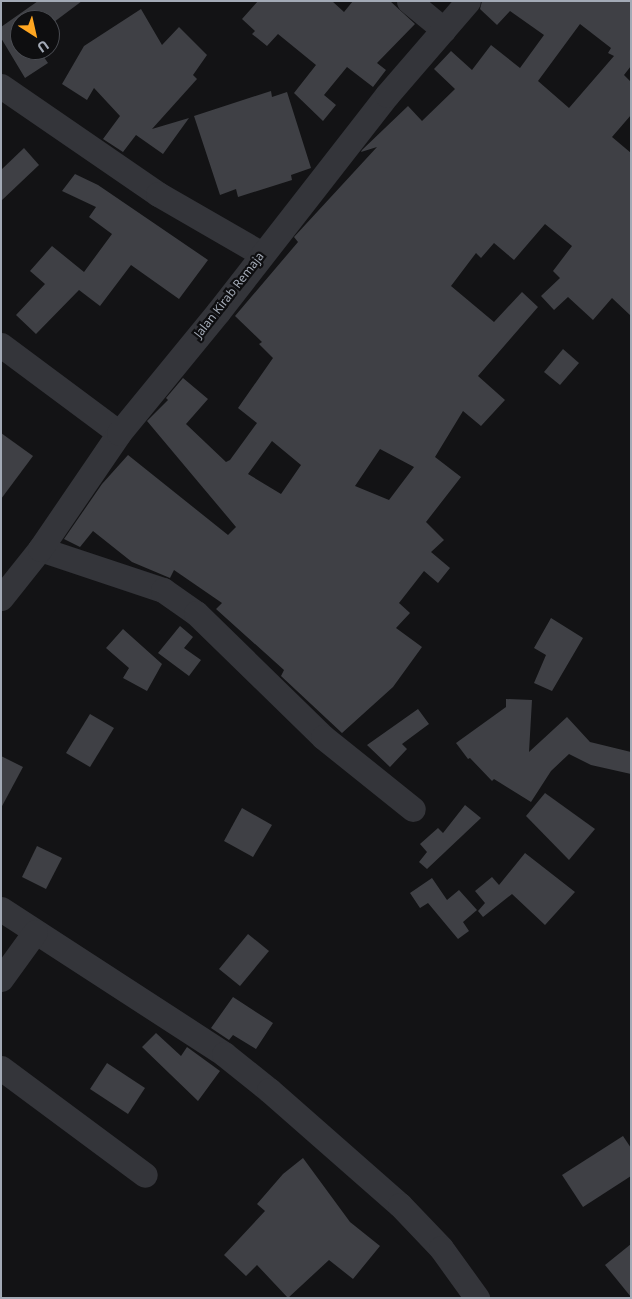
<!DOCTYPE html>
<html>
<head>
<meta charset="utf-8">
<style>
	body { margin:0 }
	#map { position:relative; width:632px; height:1299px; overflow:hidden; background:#131315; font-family:"Noto Sans",sans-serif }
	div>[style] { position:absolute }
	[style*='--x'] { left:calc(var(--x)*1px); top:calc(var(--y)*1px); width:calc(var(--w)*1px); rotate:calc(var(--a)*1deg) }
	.building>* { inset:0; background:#3f4045 }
	.minor>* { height:25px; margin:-12.5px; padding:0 12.5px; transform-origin:12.5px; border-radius:12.5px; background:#34353a }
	span { translate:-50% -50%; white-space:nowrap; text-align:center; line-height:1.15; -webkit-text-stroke:4.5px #0e0e10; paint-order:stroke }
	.street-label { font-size:12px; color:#a3aab6 }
	.frame { position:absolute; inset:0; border:2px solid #a3aab6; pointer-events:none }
	.north { position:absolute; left:10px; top:10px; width:50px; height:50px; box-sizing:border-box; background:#0e0e10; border:1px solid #4a4c52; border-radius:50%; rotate:145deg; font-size:14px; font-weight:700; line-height:20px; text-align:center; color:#a3aab6 }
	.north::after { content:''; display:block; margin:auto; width:18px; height:22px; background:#ffa621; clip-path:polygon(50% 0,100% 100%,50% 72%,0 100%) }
</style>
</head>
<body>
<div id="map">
	<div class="building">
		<div style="clip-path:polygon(38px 1px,82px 1px,50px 25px,50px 20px,20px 20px,20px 50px,39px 50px,48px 63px,25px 78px,1px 38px,1px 27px)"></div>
		<div style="clip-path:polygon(258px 1px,332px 1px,344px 12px,353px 1px,390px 1px,415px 24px,377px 63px,386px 70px,373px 87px,347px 67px,324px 95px,336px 105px,323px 121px,294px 93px,316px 65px,278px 34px,267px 46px,252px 34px,255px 31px,242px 19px)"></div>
		<div style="clip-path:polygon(evenodd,482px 1px,631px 1px,631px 66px,624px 75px,631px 82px,631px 115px,612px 137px,631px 153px,631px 316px,612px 298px,593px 320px,568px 297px,554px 310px,541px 296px,560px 278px,553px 271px,572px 246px,545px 224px,514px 260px,494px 243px,481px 258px,476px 253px,451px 286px,494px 322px,522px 292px,538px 307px,478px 376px,505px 400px,481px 426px,463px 411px,435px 457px,461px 477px,426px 522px,444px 540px,431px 552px,450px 568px,438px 583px,424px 571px,399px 603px,410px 613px,396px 628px,422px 647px,393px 687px,342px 733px,281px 676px,284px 670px,216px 609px,222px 603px,174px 570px,170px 578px,132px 562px,93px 531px,80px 547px,64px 539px,102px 484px,128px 455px,228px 535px,236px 527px,147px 421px,168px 400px,166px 398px,183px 378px,208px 399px,186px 424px,226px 462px,230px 460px,257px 423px,238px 408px,273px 358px,259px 344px,262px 342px,235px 316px,298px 242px,294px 237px,377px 147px,361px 152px,362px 150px,408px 106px,422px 121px,455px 89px,434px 69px,451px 51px,472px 70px,491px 45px,520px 68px,544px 35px,510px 11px,497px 25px,480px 9px,482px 1px,580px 24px,611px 48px,608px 53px,614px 56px,569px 108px,538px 81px,580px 24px,482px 1px,272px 441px,301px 465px,281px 494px,248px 474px,272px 441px,482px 1px,380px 449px,414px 467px,389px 500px,355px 486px,380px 449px)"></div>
		<div style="clip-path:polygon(141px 9px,162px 45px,179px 27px,207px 55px,193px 75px,197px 79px,152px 129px,189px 118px,163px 154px,136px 135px,123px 152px,103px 139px,120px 116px,94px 88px,87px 100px,62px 84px,84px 46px)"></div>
		<div style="clip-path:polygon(271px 91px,272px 97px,287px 92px,311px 168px,291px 175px,292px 180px,238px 197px,236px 189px,220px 195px,194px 116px)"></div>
		<div style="clip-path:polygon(24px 148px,39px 165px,1px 201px,1px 170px)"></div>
		<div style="clip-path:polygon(75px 174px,98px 185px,208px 260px,179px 299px,131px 265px,100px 306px,79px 290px,36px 334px,16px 315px,45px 284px,30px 271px,52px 246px,84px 272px,112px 234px,89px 217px,96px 207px,62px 191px)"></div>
		<div style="clip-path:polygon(563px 349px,579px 363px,560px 385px,544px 372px)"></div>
		<div style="clip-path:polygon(1px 433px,33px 456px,1px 499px)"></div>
		<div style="clip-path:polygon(551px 618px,583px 638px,552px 691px,534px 683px,546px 655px,534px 648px)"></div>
		<div style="clip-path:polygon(180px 626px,193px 637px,184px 648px,201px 660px,189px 676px,158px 653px)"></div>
		<div style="clip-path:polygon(123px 629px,162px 664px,147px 691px,123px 678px,129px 668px,106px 648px)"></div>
		<div style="clip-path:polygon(506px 699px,532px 700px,529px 752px,567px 717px,590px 742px,631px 752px,631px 774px,591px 765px,569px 754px,551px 771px,531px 802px,494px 779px,492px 781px,470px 758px,468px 759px,456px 743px,506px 707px)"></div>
		<div style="clip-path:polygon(418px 709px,429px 724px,402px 744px,407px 749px,390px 767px,367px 745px)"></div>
		<div style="clip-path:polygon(90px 714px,114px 728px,90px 767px,66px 753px)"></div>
		<div style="clip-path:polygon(1px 756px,23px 767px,1px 808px)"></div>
		<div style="clip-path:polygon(545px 793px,595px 829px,569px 860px,526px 816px)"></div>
		<div style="clip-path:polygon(465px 805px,481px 818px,427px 869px,419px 862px,427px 852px,420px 844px,438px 828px,443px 833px)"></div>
		<div style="clip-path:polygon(242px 808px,272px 825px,253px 857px,224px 841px)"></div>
		<div style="clip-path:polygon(37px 846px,62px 858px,46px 889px,22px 877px)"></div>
		<div style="clip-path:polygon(525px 853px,575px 892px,545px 925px,512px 894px,483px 917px,478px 911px,485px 903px,475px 891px,492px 877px,499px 885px)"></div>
		<div style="clip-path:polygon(432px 878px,447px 900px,459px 890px,477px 910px,463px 922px,469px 931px,458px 939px,428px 903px,420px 908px,410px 893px)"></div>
		<div style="clip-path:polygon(248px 934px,269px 951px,240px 986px,219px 969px)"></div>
		<div style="clip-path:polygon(233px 997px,273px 1023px,256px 1049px,233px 1035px,229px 1040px,211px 1028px)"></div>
		<div style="clip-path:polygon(156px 1033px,181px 1056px,187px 1047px,220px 1071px,198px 1101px,142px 1047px)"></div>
		<div style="clip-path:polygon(107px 1063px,145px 1088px,128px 1114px,90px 1089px)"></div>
		<div style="clip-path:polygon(623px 1136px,631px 1148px,631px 1176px,583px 1207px,562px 1175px)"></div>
		<div style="clip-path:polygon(303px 1158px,350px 1222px,380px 1246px,353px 1279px,329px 1260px,288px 1298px,257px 1265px,246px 1276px,224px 1255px,265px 1211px,257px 1204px,283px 1174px)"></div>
		<div style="clip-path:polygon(631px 1244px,631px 1297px,605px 1265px)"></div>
	</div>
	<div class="minor">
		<div style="--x:409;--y:1;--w:45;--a:39.6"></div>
		<div style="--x:1;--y:86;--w:191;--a:34.5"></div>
		<div style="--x:158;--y:194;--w:120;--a:30"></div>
		<div style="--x:1;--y:345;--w:147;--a:36.7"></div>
		<div style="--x:40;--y:549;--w:130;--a:18.4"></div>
		<div style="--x:163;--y:590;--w:40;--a:34.9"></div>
		<div style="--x:196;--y:613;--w:177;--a:44.3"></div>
		<div style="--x:323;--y:737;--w:115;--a:38.7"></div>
		<div style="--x:1;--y:598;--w:63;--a:-51.5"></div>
		<div style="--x:40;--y:549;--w:140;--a:-55.7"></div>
		<div style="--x:119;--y:433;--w:156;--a:-50.7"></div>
		<div style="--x:218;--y:312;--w:275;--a:-52.1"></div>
		<div style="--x:387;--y:95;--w:124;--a:-49.2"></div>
		<div style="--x:1;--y:909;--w:266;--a:33"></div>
		<div style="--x:224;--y:1054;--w:58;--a:38.7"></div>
		<div style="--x:269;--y:1090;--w:174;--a:41.3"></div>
		<div style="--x:400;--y:1205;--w:59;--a:46.4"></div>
		<div style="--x:441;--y:1248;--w:62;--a:54.2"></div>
		<div style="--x:1;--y:979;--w:58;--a:-54.1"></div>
		<div style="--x:1;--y:1068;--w:179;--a:36.6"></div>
	</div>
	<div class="street-label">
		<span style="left:229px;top:295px;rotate:-52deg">Jalan Kirab Remaja</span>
	</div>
	<div class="frame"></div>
	<div class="north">U</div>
</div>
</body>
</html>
